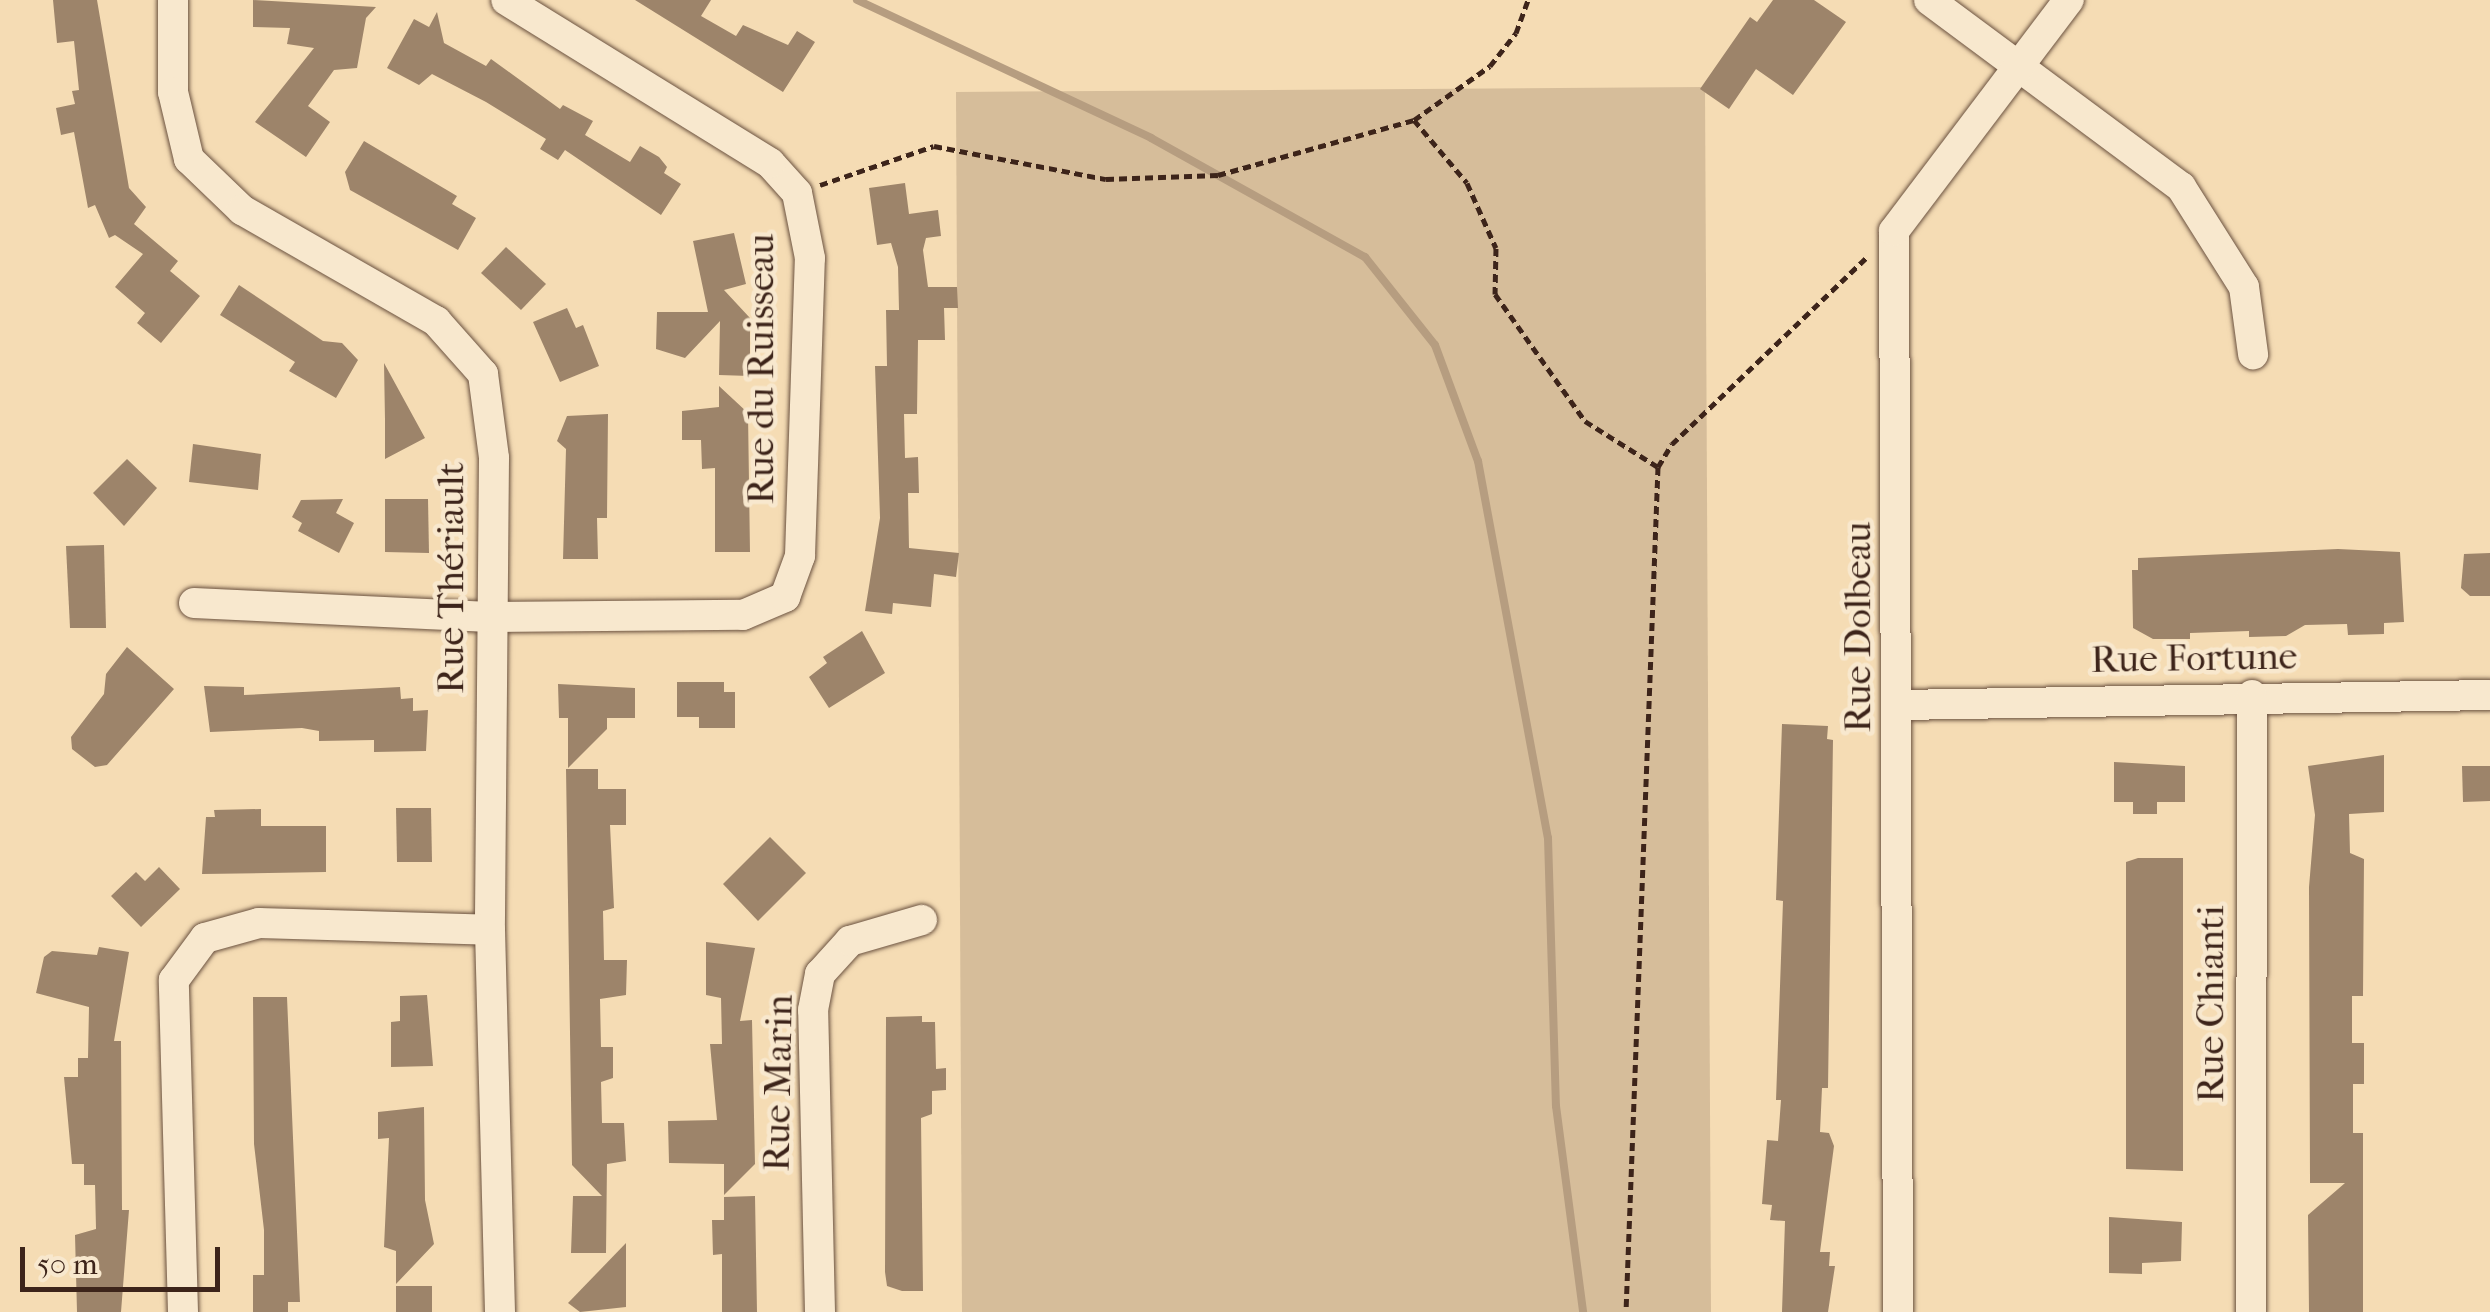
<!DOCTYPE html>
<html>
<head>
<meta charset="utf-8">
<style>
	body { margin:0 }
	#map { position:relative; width:2490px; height:1312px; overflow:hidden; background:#f5dcb4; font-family:"IM FELL French Canon",serif }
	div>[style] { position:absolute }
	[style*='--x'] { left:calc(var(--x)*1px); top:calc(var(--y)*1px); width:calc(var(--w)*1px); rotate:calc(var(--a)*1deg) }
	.green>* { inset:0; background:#d6bd9a }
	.stream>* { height:8px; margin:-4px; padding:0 4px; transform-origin:4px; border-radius:4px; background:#b69d80 }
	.building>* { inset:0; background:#9d846a }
	.path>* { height:5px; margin-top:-2.5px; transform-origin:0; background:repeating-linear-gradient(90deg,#3d241a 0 8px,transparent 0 13px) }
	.roads { filter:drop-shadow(0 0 2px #6b5240) drop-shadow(0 0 2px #6b5240) }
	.street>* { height:30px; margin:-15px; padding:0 15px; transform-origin:15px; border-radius:15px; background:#f8e8ce }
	span { translate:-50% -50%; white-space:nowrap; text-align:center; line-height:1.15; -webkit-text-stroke:9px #f8e8ce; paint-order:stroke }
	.street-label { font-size:38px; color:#3d241a }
	.scale { position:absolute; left:20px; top:1247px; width:200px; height:45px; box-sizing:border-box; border:5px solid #3d241a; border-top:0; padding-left:12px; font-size:30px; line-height:35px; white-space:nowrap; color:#3d241a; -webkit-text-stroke:8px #f8e8ce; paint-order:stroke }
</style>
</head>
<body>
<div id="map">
	<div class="green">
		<div style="clip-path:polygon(1705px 87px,1711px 1312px,962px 1312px,956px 92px)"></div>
	</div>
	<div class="stream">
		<div style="--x:857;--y:0;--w:325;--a:25.1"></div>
		<div style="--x:1151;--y:138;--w:245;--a:29.1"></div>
		<div style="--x:1365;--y:257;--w:112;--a:51.5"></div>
		<div style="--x:1435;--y:345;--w:124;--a:69.7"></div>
		<div style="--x:1478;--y:461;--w:383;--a:79.5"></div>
		<div style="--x:1548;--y:838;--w:268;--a:88.3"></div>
		<div style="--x:1556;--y:1106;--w:208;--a:82.5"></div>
	</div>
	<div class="building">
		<div style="clip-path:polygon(53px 0,97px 0,129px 188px,146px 207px,134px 224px,178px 261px,170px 271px,200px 296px,161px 343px,137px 323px,145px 313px,115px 287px,143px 254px,115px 235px,109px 238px,95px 205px,88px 208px,74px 132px,61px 135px,56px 108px,75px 104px,72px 91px,79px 90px,74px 41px,57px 43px)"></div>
		<div style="clip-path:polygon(253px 0,376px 7px,366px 18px,357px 68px,334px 70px,308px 106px,330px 122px,306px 157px,255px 122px,314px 48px,287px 44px,290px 28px,253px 27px)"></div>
		<div style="clip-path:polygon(635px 0,711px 0,701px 16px,736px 36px,743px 25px,788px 45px,797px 31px,815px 42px,783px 92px)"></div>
		<div style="clip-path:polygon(1773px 0,1814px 0,1846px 22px,1793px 95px,1756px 69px,1729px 109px,1700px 89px,1750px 17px,1757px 22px)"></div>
		<div style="clip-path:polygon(437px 12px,444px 43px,486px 66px,491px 59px,560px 109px,563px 105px,593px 121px,585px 135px,630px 162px,640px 146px,659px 157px,667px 167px,664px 173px,681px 184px,661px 215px,565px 150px,558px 160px,540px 149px,546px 139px,486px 102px,432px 74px,419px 85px,387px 68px,414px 19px,429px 27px)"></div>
		<div style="clip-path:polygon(364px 141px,457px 196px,452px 204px,476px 218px,458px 250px,350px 190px,345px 172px)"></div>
		<div style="clip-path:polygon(905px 183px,909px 214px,938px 210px,941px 236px,926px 238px,923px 250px,928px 287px,957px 287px,958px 308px,944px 308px,945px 340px,918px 340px,917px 414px,904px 414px,905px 458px,918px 457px,919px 493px,908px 493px,909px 548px,959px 553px,956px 577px,934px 574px,931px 607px,893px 603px,892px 614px,865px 611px,880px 518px,875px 366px,887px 366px,886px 310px,899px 310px,898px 267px,891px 243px,877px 245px,869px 188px)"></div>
		<div style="clip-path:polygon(734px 233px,746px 284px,724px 290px,750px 318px,750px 376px,719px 375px,720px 321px,685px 358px,656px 349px,657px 312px,708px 312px,693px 241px)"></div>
		<div style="clip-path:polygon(506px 247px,546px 284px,521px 310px,481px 273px)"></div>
		<div style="clip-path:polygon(239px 285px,323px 341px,342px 343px,358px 360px,336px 398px,289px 371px,295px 362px,220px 315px)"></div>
		<div style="clip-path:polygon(567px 308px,576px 328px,583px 325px,599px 366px,560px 382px,533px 322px)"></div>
		<div style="clip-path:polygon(384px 363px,425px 438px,385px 459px,385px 420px)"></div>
		<div style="clip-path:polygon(719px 386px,748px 413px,750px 552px,715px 552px,715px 468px,702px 469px,701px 440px,682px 440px,682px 411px,719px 407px)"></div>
		<div style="clip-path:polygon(608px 414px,607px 518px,597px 518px,598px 559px,563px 559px,566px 449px,557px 441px,567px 416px)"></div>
		<div style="clip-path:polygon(193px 444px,261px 454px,258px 490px,189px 482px)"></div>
		<div style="clip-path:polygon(127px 459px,157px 488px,124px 526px,93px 493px)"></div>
		<div style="clip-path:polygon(343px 499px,336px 513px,354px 523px,339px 553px,298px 531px,302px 523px,292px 517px,301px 500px)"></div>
		<div style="clip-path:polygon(385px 499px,428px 499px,429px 553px,385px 552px)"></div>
		<div style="clip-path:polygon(104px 545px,106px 628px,70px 628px,66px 546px)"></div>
		<div style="clip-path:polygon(2338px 549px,2400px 552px,2404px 622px,2384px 623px,2384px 634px,2348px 635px,2347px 624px,2305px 625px,2286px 636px,2249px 637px,2249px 631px,2190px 633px,2190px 639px,2153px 639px,2133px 628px,2132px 570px,2138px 570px,2138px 558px)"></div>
		<div style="clip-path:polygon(2490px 553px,2490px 596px,2470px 596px,2461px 588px,2464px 554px)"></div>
		<div style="clip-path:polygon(862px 631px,885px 673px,829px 708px,809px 677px,827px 663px,823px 657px)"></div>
		<div style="clip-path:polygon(127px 647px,174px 689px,107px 765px,95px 767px,72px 749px,71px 737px,104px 694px,106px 674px)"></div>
		<div style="clip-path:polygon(677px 682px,724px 682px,724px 692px,735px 692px,735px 728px,699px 728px,699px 717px,677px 717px)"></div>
		<div style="clip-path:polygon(558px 684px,635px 688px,635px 718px,607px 718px,607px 729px,568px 768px,568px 718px,559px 718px)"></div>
		<div style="clip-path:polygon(204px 686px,244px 687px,244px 695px,400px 687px,401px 699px,413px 698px,413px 711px,428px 710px,426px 751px,374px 752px,374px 740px,319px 741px,319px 731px,302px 728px,210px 732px)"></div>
		<div style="clip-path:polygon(1782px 724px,1828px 726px,1827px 739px,1833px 740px,1828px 1088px,1822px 1088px,1820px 1132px,1829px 1133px,1834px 1146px,1820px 1252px,1830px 1252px,1829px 1266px,1835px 1266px,1828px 1312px,1782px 1312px,1785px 1221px,1770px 1220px,1772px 1205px,1762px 1204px,1767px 1140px,1778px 1141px,1781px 1100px,1776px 1100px,1783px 901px,1776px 900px)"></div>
		<div style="clip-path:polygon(2384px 755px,2384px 812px,2349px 814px,2350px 853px,2364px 859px,2363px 996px,2352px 996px,2352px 1043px,2364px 1043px,2364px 1084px,2353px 1084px,2353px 1133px,2363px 1133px,2363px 1312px,2309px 1312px,2308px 1215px,2345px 1183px,2310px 1183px,2309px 887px,2315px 815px,2308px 766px)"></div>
		<div style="clip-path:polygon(2114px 762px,2185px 766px,2185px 802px,2157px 802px,2157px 814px,2133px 814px,2133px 802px,2114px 802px)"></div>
		<div style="clip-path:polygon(2462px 766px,2490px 766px,2490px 801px,2463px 802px)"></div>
		<div style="clip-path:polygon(566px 769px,598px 769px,598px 789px,626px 789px,626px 825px,610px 825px,614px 908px,603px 911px,604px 960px,627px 960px,626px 995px,600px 999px,601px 1047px,613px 1047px,613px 1078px,601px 1082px,602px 1123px,624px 1123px,626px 1161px,607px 1164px,606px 1253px,571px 1253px,573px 1196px,602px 1196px,572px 1165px)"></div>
		<div style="clip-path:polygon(396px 808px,431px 808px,432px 862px,397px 862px)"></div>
		<div style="clip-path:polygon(261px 809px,261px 826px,326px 826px,326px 872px,202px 874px,206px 817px,215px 817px,214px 810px)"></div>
		<div style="clip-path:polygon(770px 837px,806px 873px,758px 921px,723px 884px)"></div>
		<div style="clip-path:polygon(2138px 858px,2183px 858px,2183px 1171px,2126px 1169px,2126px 862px)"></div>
		<div style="clip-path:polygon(159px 867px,180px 889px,141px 927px,111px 896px,136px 872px,145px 881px)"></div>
		<div style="clip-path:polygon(706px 942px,755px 948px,740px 1021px,752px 1020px,755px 1164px,724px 1195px,724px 1164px,669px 1163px,668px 1121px,717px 1120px,710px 1044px,722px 1044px,721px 998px,706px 995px)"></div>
		<div style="clip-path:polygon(99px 947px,129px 952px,114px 1041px,121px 1041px,122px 1210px,129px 1210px,121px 1312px,77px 1312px,75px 1235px,96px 1229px,95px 1185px,84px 1185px,84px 1164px,72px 1164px,64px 1077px,78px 1077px,78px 1058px,88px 1058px,89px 1007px,36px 993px,44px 957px,52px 951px,97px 955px)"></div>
		<div style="clip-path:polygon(427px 995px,433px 1066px,391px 1067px,391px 1022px,400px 1021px,400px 996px)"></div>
		<div style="clip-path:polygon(253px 997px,287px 997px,300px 1302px,288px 1302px,288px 1312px,253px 1312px,253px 1275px,264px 1275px,264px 1230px,254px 1144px)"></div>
		<div style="clip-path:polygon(922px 1016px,922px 1022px,935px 1022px,936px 1069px,946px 1068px,946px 1090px,932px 1091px,932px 1114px,921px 1118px,923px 1291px,902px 1291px,887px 1286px,885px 1272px,886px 1017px)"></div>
		<div style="clip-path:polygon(424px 1107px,425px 1200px,434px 1244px,396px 1284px,396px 1251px,384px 1247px,389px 1138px,378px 1139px,378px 1112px)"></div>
		<div style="clip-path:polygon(755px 1196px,757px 1312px,722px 1312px,722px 1254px,713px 1255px,712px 1220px,724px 1220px,724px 1197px)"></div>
		<div style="clip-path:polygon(2109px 1217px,2182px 1222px,2181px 1261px,2142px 1263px,2142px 1274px,2109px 1273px)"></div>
		<div style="clip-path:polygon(626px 1243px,626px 1307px,580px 1312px,568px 1303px)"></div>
		<div style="clip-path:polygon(396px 1286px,432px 1286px,432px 1312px,396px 1312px)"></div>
	</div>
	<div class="path">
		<div style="--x:1414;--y:120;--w:82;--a:49.9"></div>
		<div style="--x:1467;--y:183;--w:71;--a:66"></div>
		<div style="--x:1496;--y:248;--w:46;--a:91.2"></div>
		<div style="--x:1495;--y:294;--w:156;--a:54.7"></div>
		<div style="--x:1585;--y:421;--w:86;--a:32.2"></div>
		<div style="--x:1658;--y:467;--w:846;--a:92.17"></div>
		<div style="--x:820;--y:185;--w:120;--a:-18.9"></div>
		<div style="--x:934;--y:146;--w:175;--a:10.9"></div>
		<div style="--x:1106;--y:179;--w:112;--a:-2"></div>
		<div style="--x:1218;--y:175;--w:204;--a:-15.7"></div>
		<div style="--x:1414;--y:120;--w:93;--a:-35.4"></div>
		<div style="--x:1490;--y:66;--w:42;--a:-51.8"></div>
		<div style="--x:1516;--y:33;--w:35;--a:-70"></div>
		<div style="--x:1658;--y:467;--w:27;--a:-59"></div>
		<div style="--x:1672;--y:444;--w:270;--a:-43.8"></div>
	</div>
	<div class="roads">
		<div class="street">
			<div style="--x:173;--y:0;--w:92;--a:90"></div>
			<div style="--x:173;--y:92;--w:69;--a:76.6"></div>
			<div style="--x:189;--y:159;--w:74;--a:43.9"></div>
			<div style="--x:242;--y:210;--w:224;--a:29.8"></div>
			<div style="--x:436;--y:321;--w:71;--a:48.4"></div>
			<div style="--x:483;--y:374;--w:85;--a:82.5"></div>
			<div style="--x:494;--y:458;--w:472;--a:90.5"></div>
			<div style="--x:490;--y:930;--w:382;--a:88.5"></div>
			<div style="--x:1929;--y:0;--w:314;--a:36.6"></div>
			<div style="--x:2181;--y:187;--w:118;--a:57.8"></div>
			<div style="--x:2244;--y:287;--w:68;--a:82.3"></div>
			<div style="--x:194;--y:603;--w:296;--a:2.7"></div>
			<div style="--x:490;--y:617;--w:253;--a:-0.5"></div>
			<div style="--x:743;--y:615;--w:46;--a:-23.2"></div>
			<div style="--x:785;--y:597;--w:44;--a:-69.9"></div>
			<div style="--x:800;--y:556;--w:298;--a:-88.1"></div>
			<div style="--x:810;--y:258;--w:66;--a:-101.3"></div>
			<div style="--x:797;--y:193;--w:40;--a:-132"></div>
			<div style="--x:770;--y:163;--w:310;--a:-148.3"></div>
			<div style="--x:1899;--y:705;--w:591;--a:-0.97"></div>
			<div style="--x:183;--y:1312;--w:332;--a:-91.6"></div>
			<div style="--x:174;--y:980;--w:52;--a:-53.6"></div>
			<div style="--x:205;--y:938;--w:56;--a:-15.5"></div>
			<div style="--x:259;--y:923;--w:231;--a:1.7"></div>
			<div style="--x:820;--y:1312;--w:302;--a:-91.3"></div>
			<div style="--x:813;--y:1010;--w:37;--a:-79"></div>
			<div style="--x:820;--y:974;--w:45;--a:-47.7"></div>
			<div style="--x:850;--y:941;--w:75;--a:-16.3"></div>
			<div style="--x:1898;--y:1312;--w:1081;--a:-90.21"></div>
			<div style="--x:1894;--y:231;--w:290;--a:-52.9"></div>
			<div style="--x:2251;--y:1312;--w:617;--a:-89.91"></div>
		</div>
	</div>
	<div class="street-label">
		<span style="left:761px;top:369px;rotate:-90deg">Rue du Ruisseau</span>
		<span style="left:451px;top:578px;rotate:-90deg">Rue Thériault</span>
		<span style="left:1858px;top:627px;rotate:-90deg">Rue Dolbeau</span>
		<span style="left:2194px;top:658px;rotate:-1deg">Rue Fortune</span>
		<span style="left:2211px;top:1004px;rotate:-90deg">Rue Chianti</span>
		<span style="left:778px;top:1083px;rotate:-89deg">Rue Marin</span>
	</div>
	<div class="scale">50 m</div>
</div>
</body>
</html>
